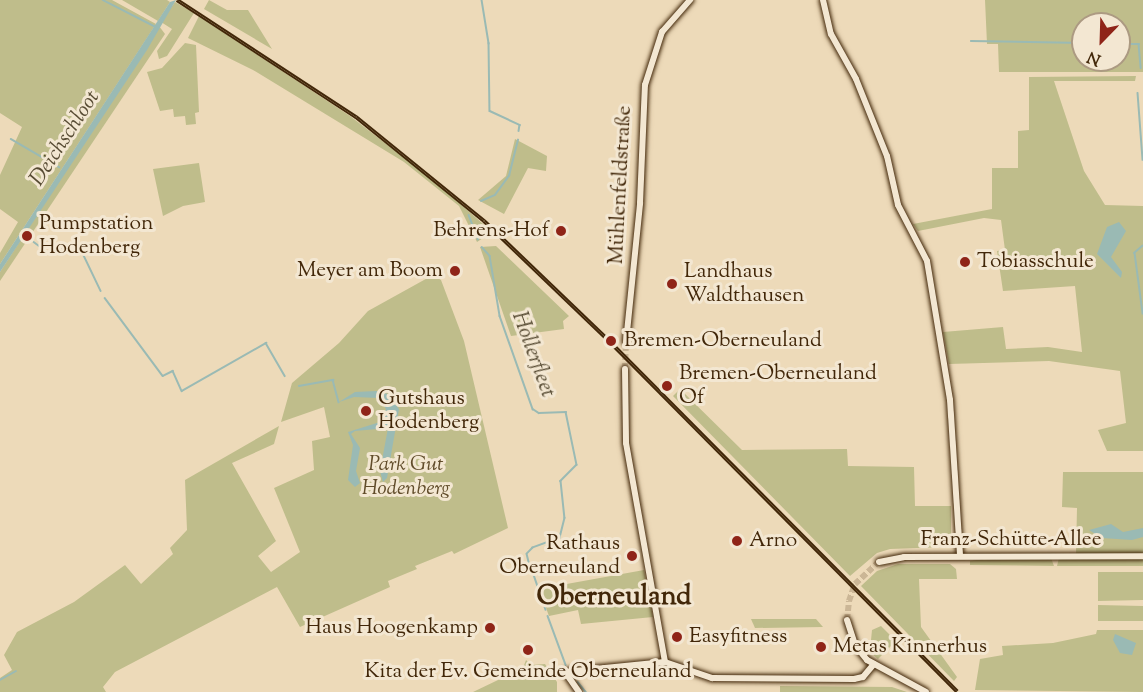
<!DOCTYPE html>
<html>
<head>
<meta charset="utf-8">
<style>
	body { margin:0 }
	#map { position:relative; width:1143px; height:692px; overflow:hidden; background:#eddab9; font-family:"Sorts Mill Goudy",serif }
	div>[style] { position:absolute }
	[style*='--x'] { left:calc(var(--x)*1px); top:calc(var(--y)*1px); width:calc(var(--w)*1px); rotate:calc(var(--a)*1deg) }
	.green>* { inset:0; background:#bfbd8b }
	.water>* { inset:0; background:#9abab4 }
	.stream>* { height:1.5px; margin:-0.75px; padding:0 0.75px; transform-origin:0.75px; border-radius:0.75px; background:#9abab4 }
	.secondary-tunnel>* { height:6px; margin-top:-3px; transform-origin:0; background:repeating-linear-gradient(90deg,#cbb696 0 6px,transparent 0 9px) }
	.roads { filter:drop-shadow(0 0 2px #422709) drop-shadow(0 0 2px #422709) }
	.secondary>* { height:6px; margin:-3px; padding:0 3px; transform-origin:3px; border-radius:3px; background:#f3e7d2 }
	.rail>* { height:4px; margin-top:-2px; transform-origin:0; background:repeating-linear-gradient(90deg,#f3e7d2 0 4.5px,#422709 0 9px); box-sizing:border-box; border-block:2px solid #422709 }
	.dots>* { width:16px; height:16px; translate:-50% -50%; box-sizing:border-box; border:3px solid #f3e7d2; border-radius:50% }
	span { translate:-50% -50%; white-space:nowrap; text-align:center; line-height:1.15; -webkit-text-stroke:6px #f3e7d2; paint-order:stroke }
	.street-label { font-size:21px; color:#422709 }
	.poi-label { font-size:21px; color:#422709 }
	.left { translate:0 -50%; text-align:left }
	.right { translate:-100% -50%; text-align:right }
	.park-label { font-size:21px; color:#614c2a; font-style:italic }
	.water-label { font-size:22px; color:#584c34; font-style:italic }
	.district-label { font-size:27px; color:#422709; font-weight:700 }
	.north { position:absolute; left:1071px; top:12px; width:60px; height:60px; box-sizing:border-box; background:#f3e7d2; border:2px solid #ac9a82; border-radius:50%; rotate:203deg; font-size:16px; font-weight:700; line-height:24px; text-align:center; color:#422709 }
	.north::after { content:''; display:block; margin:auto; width:21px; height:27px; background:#8f2418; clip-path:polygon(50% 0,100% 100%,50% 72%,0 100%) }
</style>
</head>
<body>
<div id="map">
	<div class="green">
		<div style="clip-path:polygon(0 0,112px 0,156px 24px,0 264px,0 253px,18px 222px,0 209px,0 175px,22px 127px,0 113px)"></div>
		<div style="clip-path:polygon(122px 0,167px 0,170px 2px,158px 21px)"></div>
		<div style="clip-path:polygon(209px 0,227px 10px,248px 10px,272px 49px,204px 9px)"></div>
		<div style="clip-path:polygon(evenodd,985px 0,1143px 0,1143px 72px,999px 72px,998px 44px,987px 44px,985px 0,1083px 24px,1119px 24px,1119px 60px,1083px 60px,1083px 24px)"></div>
		<div style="clip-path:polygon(175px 2px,194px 13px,167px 56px,159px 59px,157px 51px,172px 29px,161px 22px)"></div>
		<div style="clip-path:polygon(199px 16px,350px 116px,438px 184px,492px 232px,477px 242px,459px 206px,404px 162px,253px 70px,188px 38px)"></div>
		<div style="clip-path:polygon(159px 26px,165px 34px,0 281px,0 272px)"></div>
		<div style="clip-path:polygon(185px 43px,196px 45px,199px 112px,195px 113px,196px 124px,186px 125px,185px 116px,174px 117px,173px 109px,160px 111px,147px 72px,162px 68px)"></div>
		<div style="clip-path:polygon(1136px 76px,1135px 81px,1054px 81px,1084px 171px,1105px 205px,1143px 206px,1143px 451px,1107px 451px,1098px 430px,1126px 423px,1120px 371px,1049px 361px,949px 364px,943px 332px,1003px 327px,1006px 349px,1048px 347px,1082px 352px,1075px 286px,1003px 291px,997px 251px,1005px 250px,1001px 220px,984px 218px,918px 231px,913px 224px,992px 209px,992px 168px,1018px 168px,1018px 131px,1029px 130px,1029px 77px)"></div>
		<div style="clip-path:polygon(515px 139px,547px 156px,546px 171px,528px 168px,504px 214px,478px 200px,506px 176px)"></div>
		<div style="clip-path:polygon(199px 163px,205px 202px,183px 206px,163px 216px,153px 169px)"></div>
		<div style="clip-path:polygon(496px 246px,569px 316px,563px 321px,564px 329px,511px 336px,480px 247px)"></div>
		<div style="clip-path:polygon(433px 275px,441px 280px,464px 341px,508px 528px,454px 554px,452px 551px,415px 566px,417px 569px,388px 581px,390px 587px,300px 627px,277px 587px,115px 672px,103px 687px,106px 692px,0 692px,0 678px,12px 670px,4px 655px,17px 632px,74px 602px,125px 565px,141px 584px,173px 554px,170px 548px,187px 530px,185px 480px,279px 426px,274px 444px,232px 463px,276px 541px,258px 556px,271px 572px,300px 552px,274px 488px,314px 470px,312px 441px,330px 437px,324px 407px,281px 422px,292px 383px,339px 343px,368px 311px)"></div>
		<div style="clip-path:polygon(680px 389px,742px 450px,847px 449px,848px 466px,914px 467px,915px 506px,951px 506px,951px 543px,944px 547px,890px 549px,877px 553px,850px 576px,673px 396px)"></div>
		<div style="clip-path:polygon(1063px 472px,1143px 472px,1143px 553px,1076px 554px,1077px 508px,1062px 507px)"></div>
		<div style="clip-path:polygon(1143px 557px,1143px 566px,1057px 566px,1059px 558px)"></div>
		<div style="clip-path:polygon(990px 558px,1051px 558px,1054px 566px,970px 565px,970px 561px)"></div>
		<div style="clip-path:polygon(898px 564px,950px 564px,956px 569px,957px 579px,919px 579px,921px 627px,957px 677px,954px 681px,861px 586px,877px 571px)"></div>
		<div style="clip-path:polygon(644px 570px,653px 617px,581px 624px,578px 610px,549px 616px,539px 589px)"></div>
		<div style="clip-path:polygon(1098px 572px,1143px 572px,1143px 600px,1098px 601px)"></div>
		<div style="clip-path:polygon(1098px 605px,1143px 606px,1143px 621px,1098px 621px)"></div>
		<div style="clip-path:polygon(751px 619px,816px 619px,823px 627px,755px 628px)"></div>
		<div style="clip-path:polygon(881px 626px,896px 641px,878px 659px,864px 647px,871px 640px,872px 630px)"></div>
		<div style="clip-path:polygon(1097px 630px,1143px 630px,1143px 692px,975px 690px,980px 659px,1003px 655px,1002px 646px,1053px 643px,1096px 634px)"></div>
		<div style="clip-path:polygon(526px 660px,531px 665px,545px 664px,557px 682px,557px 692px,473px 692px,523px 668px)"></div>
		<div style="clip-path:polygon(780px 686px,892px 687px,907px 692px,780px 692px)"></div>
	</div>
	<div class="water">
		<div style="clip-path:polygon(176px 0,147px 50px,0 272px,0 264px,170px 2px)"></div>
		<div style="clip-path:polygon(1119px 222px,1126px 231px,1111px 257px,1122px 272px,1121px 278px,1097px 254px,1107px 227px)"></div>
		<div style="clip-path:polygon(376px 391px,388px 394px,399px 409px,387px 478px,383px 482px,380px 471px,388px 428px,355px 431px,351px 434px,360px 448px,356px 471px,360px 483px,355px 487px,348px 480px,353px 445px,348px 432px,380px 422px,386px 409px,379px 398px,354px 397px,339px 402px,355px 392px)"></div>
		<div style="clip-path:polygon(1111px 524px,1123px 532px,1143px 528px,1143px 537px,1132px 540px,1102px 538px,1089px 530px)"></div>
		<div style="clip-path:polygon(1115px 634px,1136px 643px,1132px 655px,1120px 653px,1113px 640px)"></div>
	</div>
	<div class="stream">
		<div style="--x:103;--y:0;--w:59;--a:27"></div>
		<div style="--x:482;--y:0;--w:44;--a:80.8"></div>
		<div style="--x:489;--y:43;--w:68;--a:89.2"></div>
		<div style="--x:490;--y:111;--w:33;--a:25"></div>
		<div style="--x:520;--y:125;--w:6;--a:99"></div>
		<div style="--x:971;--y:41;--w:112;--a:1"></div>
		<div style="--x:1119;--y:44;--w:20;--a:0"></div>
		<div style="--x:1139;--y:44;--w:24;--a:85"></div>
		<div style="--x:1138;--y:93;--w:67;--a:85.7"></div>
		<div style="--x:11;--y:139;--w:56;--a:30.3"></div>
		<div style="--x:481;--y:201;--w:15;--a:-23"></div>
		<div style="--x:495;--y:195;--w:24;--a:-54"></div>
		<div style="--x:509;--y:176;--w:37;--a:-76"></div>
		<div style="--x:469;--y:215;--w:26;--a:69"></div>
		<div style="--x:34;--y:242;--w:20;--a:37"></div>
		<div style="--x:50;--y:254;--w:30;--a:-21"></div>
		<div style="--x:78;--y:243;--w:53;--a:64.4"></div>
		<div style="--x:1143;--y:246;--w:11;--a:139"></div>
		<div style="--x:1135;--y:253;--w:61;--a:82.4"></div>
		<div style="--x:482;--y:247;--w:12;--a:48"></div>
		<div style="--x:490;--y:256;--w:61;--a:80.5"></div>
		<div style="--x:500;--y:316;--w:99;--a:70.5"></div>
		<div style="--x:533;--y:409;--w:7;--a:34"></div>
		<div style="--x:539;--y:413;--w:27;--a:-2"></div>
		<div style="--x:566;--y:412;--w:54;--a:78.3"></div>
		<div style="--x:577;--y:465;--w:23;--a:135"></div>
		<div style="--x:561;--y:481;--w:37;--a:84"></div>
		<div style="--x:565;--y:518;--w:21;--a:104"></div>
		<div style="--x:560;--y:538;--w:29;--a:160"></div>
		<div style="--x:533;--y:548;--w:8;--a:135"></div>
		<div style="--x:527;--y:554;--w:8;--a:76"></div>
		<div style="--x:105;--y:298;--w:97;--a:53.4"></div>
		<div style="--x:163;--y:376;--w:11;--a:-27"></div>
		<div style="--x:173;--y:371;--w:22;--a:66"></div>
		<div style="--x:182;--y:391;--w:97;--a:-29.7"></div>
		<div style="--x:266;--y:343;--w:38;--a:60"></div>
		<div style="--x:299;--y:386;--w:35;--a:-10"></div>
		<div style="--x:333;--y:380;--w:23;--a:75"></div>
		<div style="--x:532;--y:569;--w:43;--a:71.1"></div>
		<div style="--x:548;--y:616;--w:52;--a:69.8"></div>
		<div style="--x:0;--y:680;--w:18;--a:-29"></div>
		<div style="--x:578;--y:682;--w:13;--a:51"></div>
	</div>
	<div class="secondary-tunnel">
		<div style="--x:625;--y:369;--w:27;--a:-88"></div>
		<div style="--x:847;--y:620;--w:19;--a:-84"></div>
		<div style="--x:849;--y:601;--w:18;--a:-71"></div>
		<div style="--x:855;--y:584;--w:33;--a:-43"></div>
	</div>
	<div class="roads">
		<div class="secondary">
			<div style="--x:823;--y:0;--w:35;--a:77"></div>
			<div style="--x:831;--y:34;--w:51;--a:60.9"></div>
			<div style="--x:856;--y:79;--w:83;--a:68.1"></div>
			<div style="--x:887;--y:156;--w:50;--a:77.3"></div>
			<div style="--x:898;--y:205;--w:63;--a:62.6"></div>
			<div style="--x:927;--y:261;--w:141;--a:80.6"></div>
			<div style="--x:950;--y:400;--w:156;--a:86.3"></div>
			<div style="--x:626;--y:342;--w:140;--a:-84.2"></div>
			<div style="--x:640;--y:203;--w:118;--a:-87.6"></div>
			<div style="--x:645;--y:85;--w:56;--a:-72.2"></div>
			<div style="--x:662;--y:32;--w:43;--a:-48.8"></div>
			<div style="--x:625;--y:369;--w:74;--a:89.2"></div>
			<div style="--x:626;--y:443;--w:222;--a:79.9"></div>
			<div style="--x:879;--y:562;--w:25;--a:-11"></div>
			<div style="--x:904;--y:557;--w:239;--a:-0.2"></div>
			<div style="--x:847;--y:620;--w:26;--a:72"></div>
			<div style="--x:855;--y:645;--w:19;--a:51"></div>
			<div style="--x:867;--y:660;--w:67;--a:28.5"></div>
			<div style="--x:579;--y:692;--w:24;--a:-125"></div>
			<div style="--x:565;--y:672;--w:100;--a:-5.7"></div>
			<div style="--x:665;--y:662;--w:50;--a:18.8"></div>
			<div style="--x:712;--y:678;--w:142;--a:0.4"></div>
			<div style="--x:854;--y:679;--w:9;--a:-13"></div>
			<div style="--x:863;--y:677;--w:17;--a:-50"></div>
		</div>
	</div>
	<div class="rail">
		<div style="--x:177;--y:0;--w:214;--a:33.2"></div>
		<div style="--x:356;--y:117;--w:165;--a:39.1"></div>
		<div style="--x:484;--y:221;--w:173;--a:43.8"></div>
		<div style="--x:609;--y:341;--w:494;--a:45.2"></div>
	</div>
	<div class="dots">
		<div style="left:561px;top:231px;background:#8f2418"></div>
		<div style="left:27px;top:236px;background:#8f2418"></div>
		<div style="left:965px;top:262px;background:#8f2418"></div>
		<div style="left:455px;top:271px;background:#8f2418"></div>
		<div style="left:672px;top:284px;background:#8f2418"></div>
		<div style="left:611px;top:341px;background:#8f2418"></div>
		<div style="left:667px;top:386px;background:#8f2418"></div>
		<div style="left:366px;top:411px;background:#8f2418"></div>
		<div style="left:737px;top:541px;background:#8f2418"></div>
		<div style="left:632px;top:556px;background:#8f2418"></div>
		<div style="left:490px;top:628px;background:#8f2418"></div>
		<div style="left:677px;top:637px;background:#8f2418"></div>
		<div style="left:821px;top:647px;background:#8f2418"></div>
		<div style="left:528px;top:650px;background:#8f2418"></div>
	</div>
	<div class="street-label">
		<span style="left:621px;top:185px;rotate:-87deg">Mühlenfeldstraße</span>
		<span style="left:1011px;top:540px">Franz-Schütte-Allee</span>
	</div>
	<div class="poi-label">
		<span class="left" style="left:39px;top:236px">Pumpstation<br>Hodenberg</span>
		<span class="right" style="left:549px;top:231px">Behrens-Hof</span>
		<span class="left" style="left:977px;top:262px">Tobiasschule</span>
		<span class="right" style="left:443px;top:271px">Meyer am Boom</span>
		<span class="left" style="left:684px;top:284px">Landhaus<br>Waldthausen</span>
		<span class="left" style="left:624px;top:341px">Bremen-Oberneuland</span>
		<span class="left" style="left:679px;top:386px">Bremen-Oberneuland<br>Of</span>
		<span class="left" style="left:378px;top:411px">Gutshaus<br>Hodenberg</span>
		<span class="left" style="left:749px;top:541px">Arno</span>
		<span class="right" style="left:620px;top:556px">Rathaus<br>Oberneuland</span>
		<span class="right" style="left:478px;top:628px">Haus Hoogenkamp</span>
		<span class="left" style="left:689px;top:637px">Easyfitness</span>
		<span class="left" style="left:833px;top:647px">Metas Kinnerhus</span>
		<span style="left:528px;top:672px">Kita der Ev. Gemeinde Oberneuland</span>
	</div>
	<div class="park-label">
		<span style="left:406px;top:477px">Park Gut<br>Hodenberg</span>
	</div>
	<div class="water-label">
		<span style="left:66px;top:139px;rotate:-57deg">Deichschloot</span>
		<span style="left:532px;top:355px;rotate:70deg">Hollerfleet</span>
	</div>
	<div class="district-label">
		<span style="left:614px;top:598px">Oberneuland</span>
	</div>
	<div class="north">N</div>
</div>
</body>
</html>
